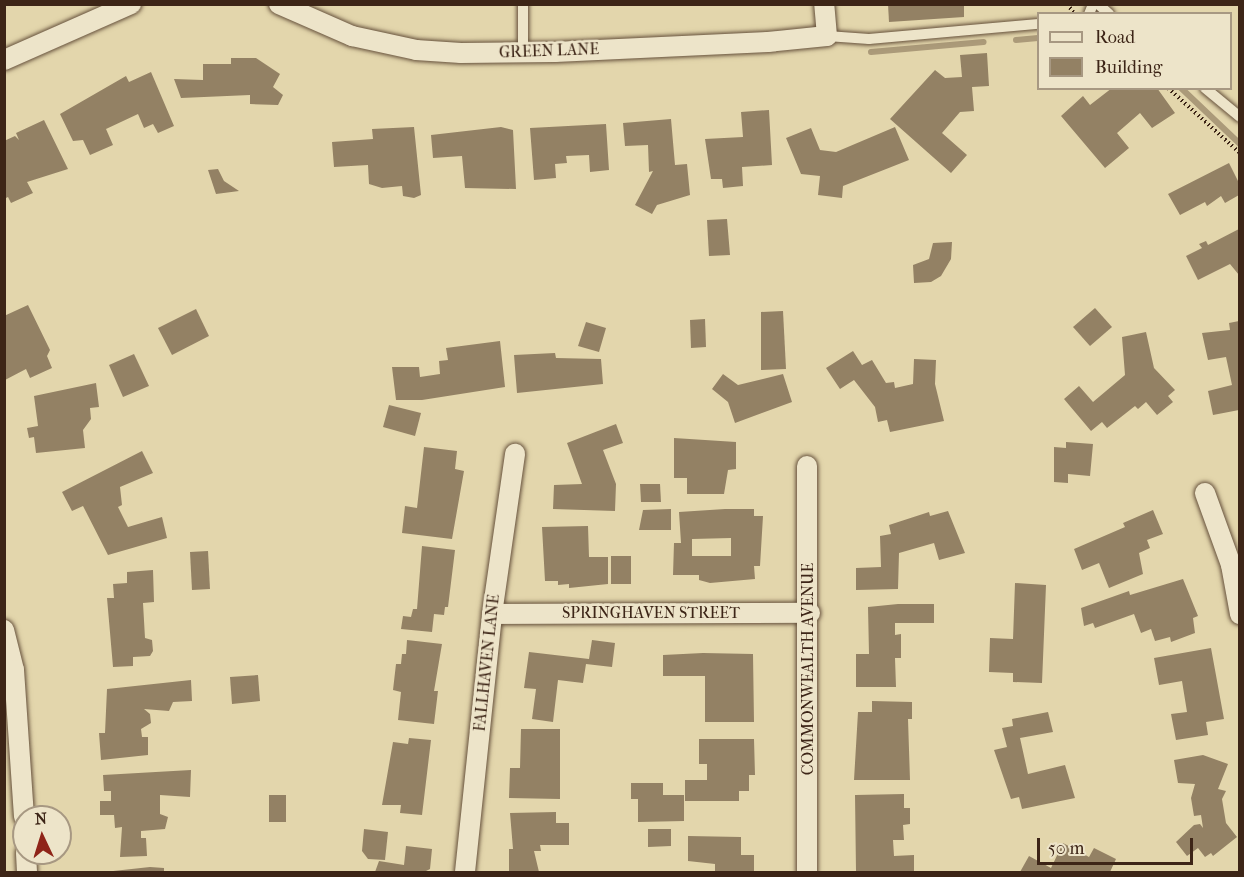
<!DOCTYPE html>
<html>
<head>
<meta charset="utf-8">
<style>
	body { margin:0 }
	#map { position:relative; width:1244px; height:877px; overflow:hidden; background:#e3d6ac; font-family:"IM FELL French Canon",serif }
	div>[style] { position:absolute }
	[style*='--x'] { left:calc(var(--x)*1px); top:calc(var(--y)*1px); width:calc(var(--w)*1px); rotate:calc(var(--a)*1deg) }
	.stream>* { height:6px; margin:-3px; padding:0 3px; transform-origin:3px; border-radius:3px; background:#ab9a79 }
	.building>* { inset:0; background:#938164 }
	.path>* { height:4px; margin-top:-2px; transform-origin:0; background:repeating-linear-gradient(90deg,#3d2517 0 1.5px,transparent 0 4.5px) }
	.roads { filter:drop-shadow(0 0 2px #66513c) drop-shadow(0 0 2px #66513c) }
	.lane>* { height:10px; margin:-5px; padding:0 5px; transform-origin:5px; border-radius:5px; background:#ede4c9 }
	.street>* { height:20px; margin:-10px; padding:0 10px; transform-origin:10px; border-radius:10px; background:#ede4c9 }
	span { translate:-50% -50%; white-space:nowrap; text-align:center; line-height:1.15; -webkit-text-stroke:5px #ede4c9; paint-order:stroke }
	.street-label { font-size:16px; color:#3d2517 }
	.frame { position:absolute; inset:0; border:6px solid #3d2517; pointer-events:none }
	.legend { position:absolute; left:1037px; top:12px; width:195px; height:78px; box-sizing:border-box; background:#ede4c9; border:2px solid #a79882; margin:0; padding:8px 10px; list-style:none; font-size:18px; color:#3d2517 }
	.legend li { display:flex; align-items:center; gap:12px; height:30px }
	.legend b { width:30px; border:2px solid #a79882 }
	.north { position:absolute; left:12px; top:805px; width:60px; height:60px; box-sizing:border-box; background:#ede4c9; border:2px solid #a79882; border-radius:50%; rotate:356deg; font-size:16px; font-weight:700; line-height:24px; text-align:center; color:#3d2517 }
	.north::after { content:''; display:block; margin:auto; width:21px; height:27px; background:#8f2418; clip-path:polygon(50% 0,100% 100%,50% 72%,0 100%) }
	.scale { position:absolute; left:1037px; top:838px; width:156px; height:27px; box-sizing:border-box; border:3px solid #3d2517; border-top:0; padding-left:8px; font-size:18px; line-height:21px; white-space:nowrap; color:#3d2517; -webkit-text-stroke:4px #ede4c9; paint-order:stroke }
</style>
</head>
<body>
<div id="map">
	<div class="stream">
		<div style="--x:1016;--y:40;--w:22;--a:-5"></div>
		<div style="--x:871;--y:52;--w:113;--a:-5.1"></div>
		<div style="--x:1181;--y:88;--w:81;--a:43.5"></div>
	</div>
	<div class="building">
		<div style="clip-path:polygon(888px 4px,964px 4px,964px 17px,889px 22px)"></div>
		<div style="clip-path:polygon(987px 53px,989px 86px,972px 87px,974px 111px,960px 112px,942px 133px,967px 155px,951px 173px,890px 119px,935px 70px,945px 78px,962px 77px,960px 55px)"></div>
		<div style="clip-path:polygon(231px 58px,256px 58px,280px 74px,273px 87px,283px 95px,278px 105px,250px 104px,250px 95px,181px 98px,174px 79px,203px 80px,203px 64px,231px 64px)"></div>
		<div style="clip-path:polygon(151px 72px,174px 126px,158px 133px,153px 124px,144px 128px,138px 114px,106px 129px,113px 145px,90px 155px,83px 140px,73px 141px,60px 114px,126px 76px,129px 82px)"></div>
		<div style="clip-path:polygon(1112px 88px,1157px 88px,1175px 113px,1152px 128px,1140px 113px,1117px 133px,1129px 148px,1105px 168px,1061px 116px,1083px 96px,1090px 105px)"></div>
		<div style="clip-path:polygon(769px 110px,772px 165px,742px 167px,743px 186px,723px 188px,722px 179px,711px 179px,705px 139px,743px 137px,741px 112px)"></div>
		<div style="clip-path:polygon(671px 119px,675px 165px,687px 164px,690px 195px,657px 205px,652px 214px,635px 205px,653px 171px,649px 172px,648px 145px,625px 146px,623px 123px)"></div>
		<div style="clip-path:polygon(44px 120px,68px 169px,27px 182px,33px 193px,11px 203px,8px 197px,4px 199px,4px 141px,15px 136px,19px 140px,16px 133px)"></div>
		<div style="clip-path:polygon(606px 124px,609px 170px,590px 172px,589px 155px,566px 156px,567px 163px,555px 164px,556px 178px,534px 180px,530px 128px)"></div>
		<div style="clip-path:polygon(414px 127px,421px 195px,414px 198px,403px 196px,402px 186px,382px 188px,369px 184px,368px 165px,334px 167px,332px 142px,373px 139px,372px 129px)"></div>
		<div style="clip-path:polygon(501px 127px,513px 130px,516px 189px,465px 188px,462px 156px,433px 158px,431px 135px)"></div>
		<div style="clip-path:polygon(895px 127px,909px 160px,843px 186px,842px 198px,818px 195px,820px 176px,801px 174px,786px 138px,811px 128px,820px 150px,836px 152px)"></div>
		<div style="clip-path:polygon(1229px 163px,1239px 183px,1239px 195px,1225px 203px,1221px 196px,1207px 206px,1205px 202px,1180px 215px,1168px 194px)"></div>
		<div style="clip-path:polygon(218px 169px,224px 181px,239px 191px,216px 194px,208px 170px)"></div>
		<div style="clip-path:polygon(727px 219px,730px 255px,709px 256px,707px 220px)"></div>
		<div style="clip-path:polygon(1239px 229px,1239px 275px,1230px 264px,1198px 280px,1186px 256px,1202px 248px,1199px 244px,1206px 241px,1208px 245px)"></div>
		<div style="clip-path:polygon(952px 242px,951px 259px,941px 276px,931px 282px,914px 283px,913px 265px,929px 259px,933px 243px)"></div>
		<div style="clip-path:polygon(28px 305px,50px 350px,47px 356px,52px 368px,30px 378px,26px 369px,5px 380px,4px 316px)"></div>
		<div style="clip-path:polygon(1095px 308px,1112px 327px,1090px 346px,1073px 327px)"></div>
		<div style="clip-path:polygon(196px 309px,209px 336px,172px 355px,158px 328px)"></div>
		<div style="clip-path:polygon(783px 311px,786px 369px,761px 370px,761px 312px)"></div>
		<div style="clip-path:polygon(705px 319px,706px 347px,691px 348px,690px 320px)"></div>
		<div style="clip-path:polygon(1239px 321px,1239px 410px,1213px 415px,1208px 391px,1232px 385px,1226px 357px,1208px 360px,1202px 333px,1230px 330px,1229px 323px)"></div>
		<div style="clip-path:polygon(586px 322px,606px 328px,599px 352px,578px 346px)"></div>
		<div style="clip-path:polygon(1146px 332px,1154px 368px,1175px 390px,1168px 396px,1173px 402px,1157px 415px,1146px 402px,1138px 409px,1135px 406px,1107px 428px,1102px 422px,1091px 431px,1064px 399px,1079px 386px,1093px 402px,1125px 375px,1122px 337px)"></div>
		<div style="clip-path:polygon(500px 341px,505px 387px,422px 400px,396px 400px,392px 367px,419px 367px,420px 377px,440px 374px,439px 361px,448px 360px,446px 348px)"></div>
		<div style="clip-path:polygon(853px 351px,862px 365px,872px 360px,886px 383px,894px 382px,895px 388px,913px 384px,914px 359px,936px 360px,935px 384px,944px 421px,890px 432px,887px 420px,878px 422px,875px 407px,854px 380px,840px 389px,826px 368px)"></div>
		<div style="clip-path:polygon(555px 353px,556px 358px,601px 359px,603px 384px,517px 393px,514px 355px)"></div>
		<div style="clip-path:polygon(134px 354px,149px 386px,123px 397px,109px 365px)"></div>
		<div style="clip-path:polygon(723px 374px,738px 385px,783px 374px,792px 402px,735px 423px,728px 402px,712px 389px)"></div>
		<div style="clip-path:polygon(96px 383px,99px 407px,90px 408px,91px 419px,83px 430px,85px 448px,36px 453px,34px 437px,29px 438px,27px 428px,38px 426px,34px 396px)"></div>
		<div style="clip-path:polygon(389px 405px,421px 413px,415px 436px,383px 427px)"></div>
		<div style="clip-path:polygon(616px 424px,623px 443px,603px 450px,616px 484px,615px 511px,553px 509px,554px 485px,582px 484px,567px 443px)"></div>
		<div style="clip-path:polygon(674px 438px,736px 442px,736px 469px,728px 470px,724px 494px,687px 494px,687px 478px,674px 478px)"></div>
		<div style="clip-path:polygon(1066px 442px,1093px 444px,1090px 476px,1068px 474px,1068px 483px,1054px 482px,1054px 447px,1066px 448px)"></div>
		<div style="clip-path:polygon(424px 447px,457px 451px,455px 469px,464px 471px,452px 539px,402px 533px,405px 506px,417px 508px)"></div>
		<div style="clip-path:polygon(142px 451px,153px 473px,120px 487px,122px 505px,118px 507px,128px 527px,162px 517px,167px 538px,108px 555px,83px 506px,72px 511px,62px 492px)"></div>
		<div style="clip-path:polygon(640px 484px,660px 484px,661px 502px,641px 502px)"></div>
		<div style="clip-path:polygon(671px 509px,671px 530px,639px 530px,643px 510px)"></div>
		<div style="clip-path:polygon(evenodd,725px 509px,754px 509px,754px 516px,763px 516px,760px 566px,754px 566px,755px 579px,710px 583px,699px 580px,699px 575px,673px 575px,674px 543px,681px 543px,679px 512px,725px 509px,731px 538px,731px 556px,692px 556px,692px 539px,731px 538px)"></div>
		<div style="clip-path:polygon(1153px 510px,1163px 534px,1147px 540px,1150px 548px,1139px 553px,1143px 574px,1109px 588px,1099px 563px,1082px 570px,1074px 549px,1125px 527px,1123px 523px)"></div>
		<div style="clip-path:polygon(948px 511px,965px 553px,939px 560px,934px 543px,899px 553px,898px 589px,856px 590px,856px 568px,881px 567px,880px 536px,891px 534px,889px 525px,929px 512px,930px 516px)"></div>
		<div style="clip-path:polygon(588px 526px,589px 557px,608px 557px,608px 584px,569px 588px,569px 584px,558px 585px,558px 581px,545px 581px,542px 527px)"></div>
		<div style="clip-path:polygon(422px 546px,455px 550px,448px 607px,445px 607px,444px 615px,434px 614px,432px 632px,401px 629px,403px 616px,411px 617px,413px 609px,417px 609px)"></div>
		<div style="clip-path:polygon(208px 551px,210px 589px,192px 590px,190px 552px)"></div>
		<div style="clip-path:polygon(611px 556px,631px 556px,631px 584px,611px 584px)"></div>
		<div style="clip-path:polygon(153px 570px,154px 602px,143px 603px,145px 638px,152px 640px,153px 651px,150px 656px,133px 657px,133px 666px,113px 667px,107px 598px,114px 598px,113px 584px,127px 583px,127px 572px)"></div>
		<div style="clip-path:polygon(1183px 579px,1198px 616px,1193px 618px,1195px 633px,1171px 642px,1170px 637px,1155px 641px,1151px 629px,1141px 633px,1134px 614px,1095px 628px,1093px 623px,1084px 626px,1081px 608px,1129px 591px,1130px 595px)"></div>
		<div style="clip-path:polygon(1015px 583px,1046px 585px,1042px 683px,1013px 682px,1013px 673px,989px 672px,990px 638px,1013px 639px)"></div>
		<div style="clip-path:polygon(898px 604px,934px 604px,934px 623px,895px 623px,895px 635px,901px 634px,901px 658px,895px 658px,896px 687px,856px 687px,856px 654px,869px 654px,868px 607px)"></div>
		<div style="clip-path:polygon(407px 640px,442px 644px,434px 691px,438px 691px,434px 724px,398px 720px,401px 692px,393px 690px,396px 664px,401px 664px,402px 654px,406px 654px)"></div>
		<div style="clip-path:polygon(592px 640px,615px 643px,612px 667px,586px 664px,583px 683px,558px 680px,553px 722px,532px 719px,536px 689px,524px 688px,529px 652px,589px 659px)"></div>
		<div style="clip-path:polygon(1211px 648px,1224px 719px,1206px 722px,1208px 735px,1176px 740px,1171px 714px,1187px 712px,1182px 681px,1159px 685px,1154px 658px)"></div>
		<div style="clip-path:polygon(703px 653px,753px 654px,754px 722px,705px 722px,705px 676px,663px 676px,663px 655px)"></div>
		<div style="clip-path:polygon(258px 675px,260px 701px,232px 704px,230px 677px)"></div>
		<div style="clip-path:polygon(191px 680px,192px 701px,173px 702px,169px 711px,144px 709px,150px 714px,151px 723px,141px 729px,142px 737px,148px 737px,148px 755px,101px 760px,99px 733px,105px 733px,107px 689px)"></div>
		<div style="clip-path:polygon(872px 701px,912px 702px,912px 719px,908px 719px,910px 780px,854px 780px,858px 712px,872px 712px)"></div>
		<div style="clip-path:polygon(1048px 712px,1053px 732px,1020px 738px,1028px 774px,1065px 765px,1075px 798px,1022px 809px,1019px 797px,1011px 799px,994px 750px,1007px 747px,1002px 728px,1013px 726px,1012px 719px)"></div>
		<div style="clip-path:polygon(521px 729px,560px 729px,560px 799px,509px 798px,510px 768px,520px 768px)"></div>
		<div style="clip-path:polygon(409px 738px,431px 740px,422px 815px,400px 813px,401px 805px,382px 805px,393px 742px,408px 744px)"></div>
		<div style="clip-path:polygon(699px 739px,754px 739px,755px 775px,749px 775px,749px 791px,739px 791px,739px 801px,685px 801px,685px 780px,707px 780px,707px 764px,699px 764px)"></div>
		<div style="clip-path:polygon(1203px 755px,1228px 764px,1218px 789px,1226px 791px,1222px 799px,1226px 823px,1237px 837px,1213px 856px,1211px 853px,1205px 857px,1198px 848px,1187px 856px,1176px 842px,1194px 825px,1200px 824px,1203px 828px,1201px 815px,1194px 816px,1191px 798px,1195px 784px,1178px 783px,1174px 760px)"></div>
		<div style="clip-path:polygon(191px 770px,190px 797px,160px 795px,160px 814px,168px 817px,165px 829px,141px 831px,141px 838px,146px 838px,147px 856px,120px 857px,122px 827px,115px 828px,114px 815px,100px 815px,100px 801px,111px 801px,111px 791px,104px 791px,103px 775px)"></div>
		<div style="clip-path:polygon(631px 783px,663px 783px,663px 795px,684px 795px,684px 821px,638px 822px,638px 799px,631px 799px)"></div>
		<div style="clip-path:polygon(904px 794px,904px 808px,910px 808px,910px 824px,903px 825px,904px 840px,893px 840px,894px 856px,914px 855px,914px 872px,856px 872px,855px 795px)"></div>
		<div style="clip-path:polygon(269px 795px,286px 795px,286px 822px,269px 822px)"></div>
		<div style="clip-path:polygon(556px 812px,556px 823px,569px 823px,569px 845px,540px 845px,541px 851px,534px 851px,539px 872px,509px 872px,509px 849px,513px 849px,510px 813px)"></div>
		<div style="clip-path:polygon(364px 829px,388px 832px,385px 860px,368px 859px,362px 851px)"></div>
		<div style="clip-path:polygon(648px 829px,671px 829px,671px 846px,648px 847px)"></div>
		<div style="clip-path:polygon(688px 836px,741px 837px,741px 855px,754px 855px,754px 872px,715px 872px,715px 864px,688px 861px)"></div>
		<div style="clip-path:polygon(1063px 843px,1089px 857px,1094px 848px,1116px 859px,1110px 872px,1020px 872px,1029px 856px,1051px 868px)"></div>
		<div style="clip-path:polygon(406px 846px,432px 849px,430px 869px,424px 872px,375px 872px,379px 861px,404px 865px)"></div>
		<div style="clip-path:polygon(150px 867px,164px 868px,164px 872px,104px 872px)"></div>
	</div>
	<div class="path">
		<div style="--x:1067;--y:4;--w:11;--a:52"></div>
		<div style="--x:1168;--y:88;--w:97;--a:42.1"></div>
	</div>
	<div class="roads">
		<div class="lane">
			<div style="--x:523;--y:4;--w:48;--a:90"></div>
			<div style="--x:1098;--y:4;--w:15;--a:42"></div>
			<div style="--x:1089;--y:14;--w:11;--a:-68"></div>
			<div style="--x:827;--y:36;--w:42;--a:4.1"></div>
			<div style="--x:869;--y:39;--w:170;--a:-5.1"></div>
			<div style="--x:1205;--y:88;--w:45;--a:39.6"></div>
		</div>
		<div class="street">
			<div style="--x:279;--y:4;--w:80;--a:23.7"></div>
			<div style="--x:352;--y:36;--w:66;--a:12.3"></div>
			<div style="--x:416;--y:50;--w:45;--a:3.8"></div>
			<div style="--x:461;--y:53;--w:94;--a:-0.6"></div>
			<div style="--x:555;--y:52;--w:213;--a:-2.7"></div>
			<div style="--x:768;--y:42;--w:59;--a:-5.8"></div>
			<div style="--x:827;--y:36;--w:32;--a:-95"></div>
			<div style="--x:4;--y:60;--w:139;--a:-23.8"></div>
			<div style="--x:807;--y:466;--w:406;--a:90"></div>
			<div style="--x:1205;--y:493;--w:77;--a:70.1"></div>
			<div style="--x:1231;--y:565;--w:50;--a:79.6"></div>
			<div style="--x:492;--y:614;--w:318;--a:-0.2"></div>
			<div style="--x:4;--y:630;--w:41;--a:76"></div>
			<div style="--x:14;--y:670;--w:147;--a:86.1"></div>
			<div style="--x:26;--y:853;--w:19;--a:87"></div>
			<div style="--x:465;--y:872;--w:259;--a:-84"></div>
			<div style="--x:492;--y:614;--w:162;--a:-81.8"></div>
		</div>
	</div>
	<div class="street-label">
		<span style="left:549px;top:51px;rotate:-2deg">GREEN LANE</span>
		<span style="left:651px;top:613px">SPRINGHAVEN STREET</span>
		<span style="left:487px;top:663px;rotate:-84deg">FALLHAVEN LANE</span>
		<span style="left:808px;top:669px;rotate:-90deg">COMMONWEALTH AVENUE</span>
	</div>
	<div class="frame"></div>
	<ul class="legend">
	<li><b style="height:8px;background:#ede4c9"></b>Road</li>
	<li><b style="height:16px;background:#938164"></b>Building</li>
	</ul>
	<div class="north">N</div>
	<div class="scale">50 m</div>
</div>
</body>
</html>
